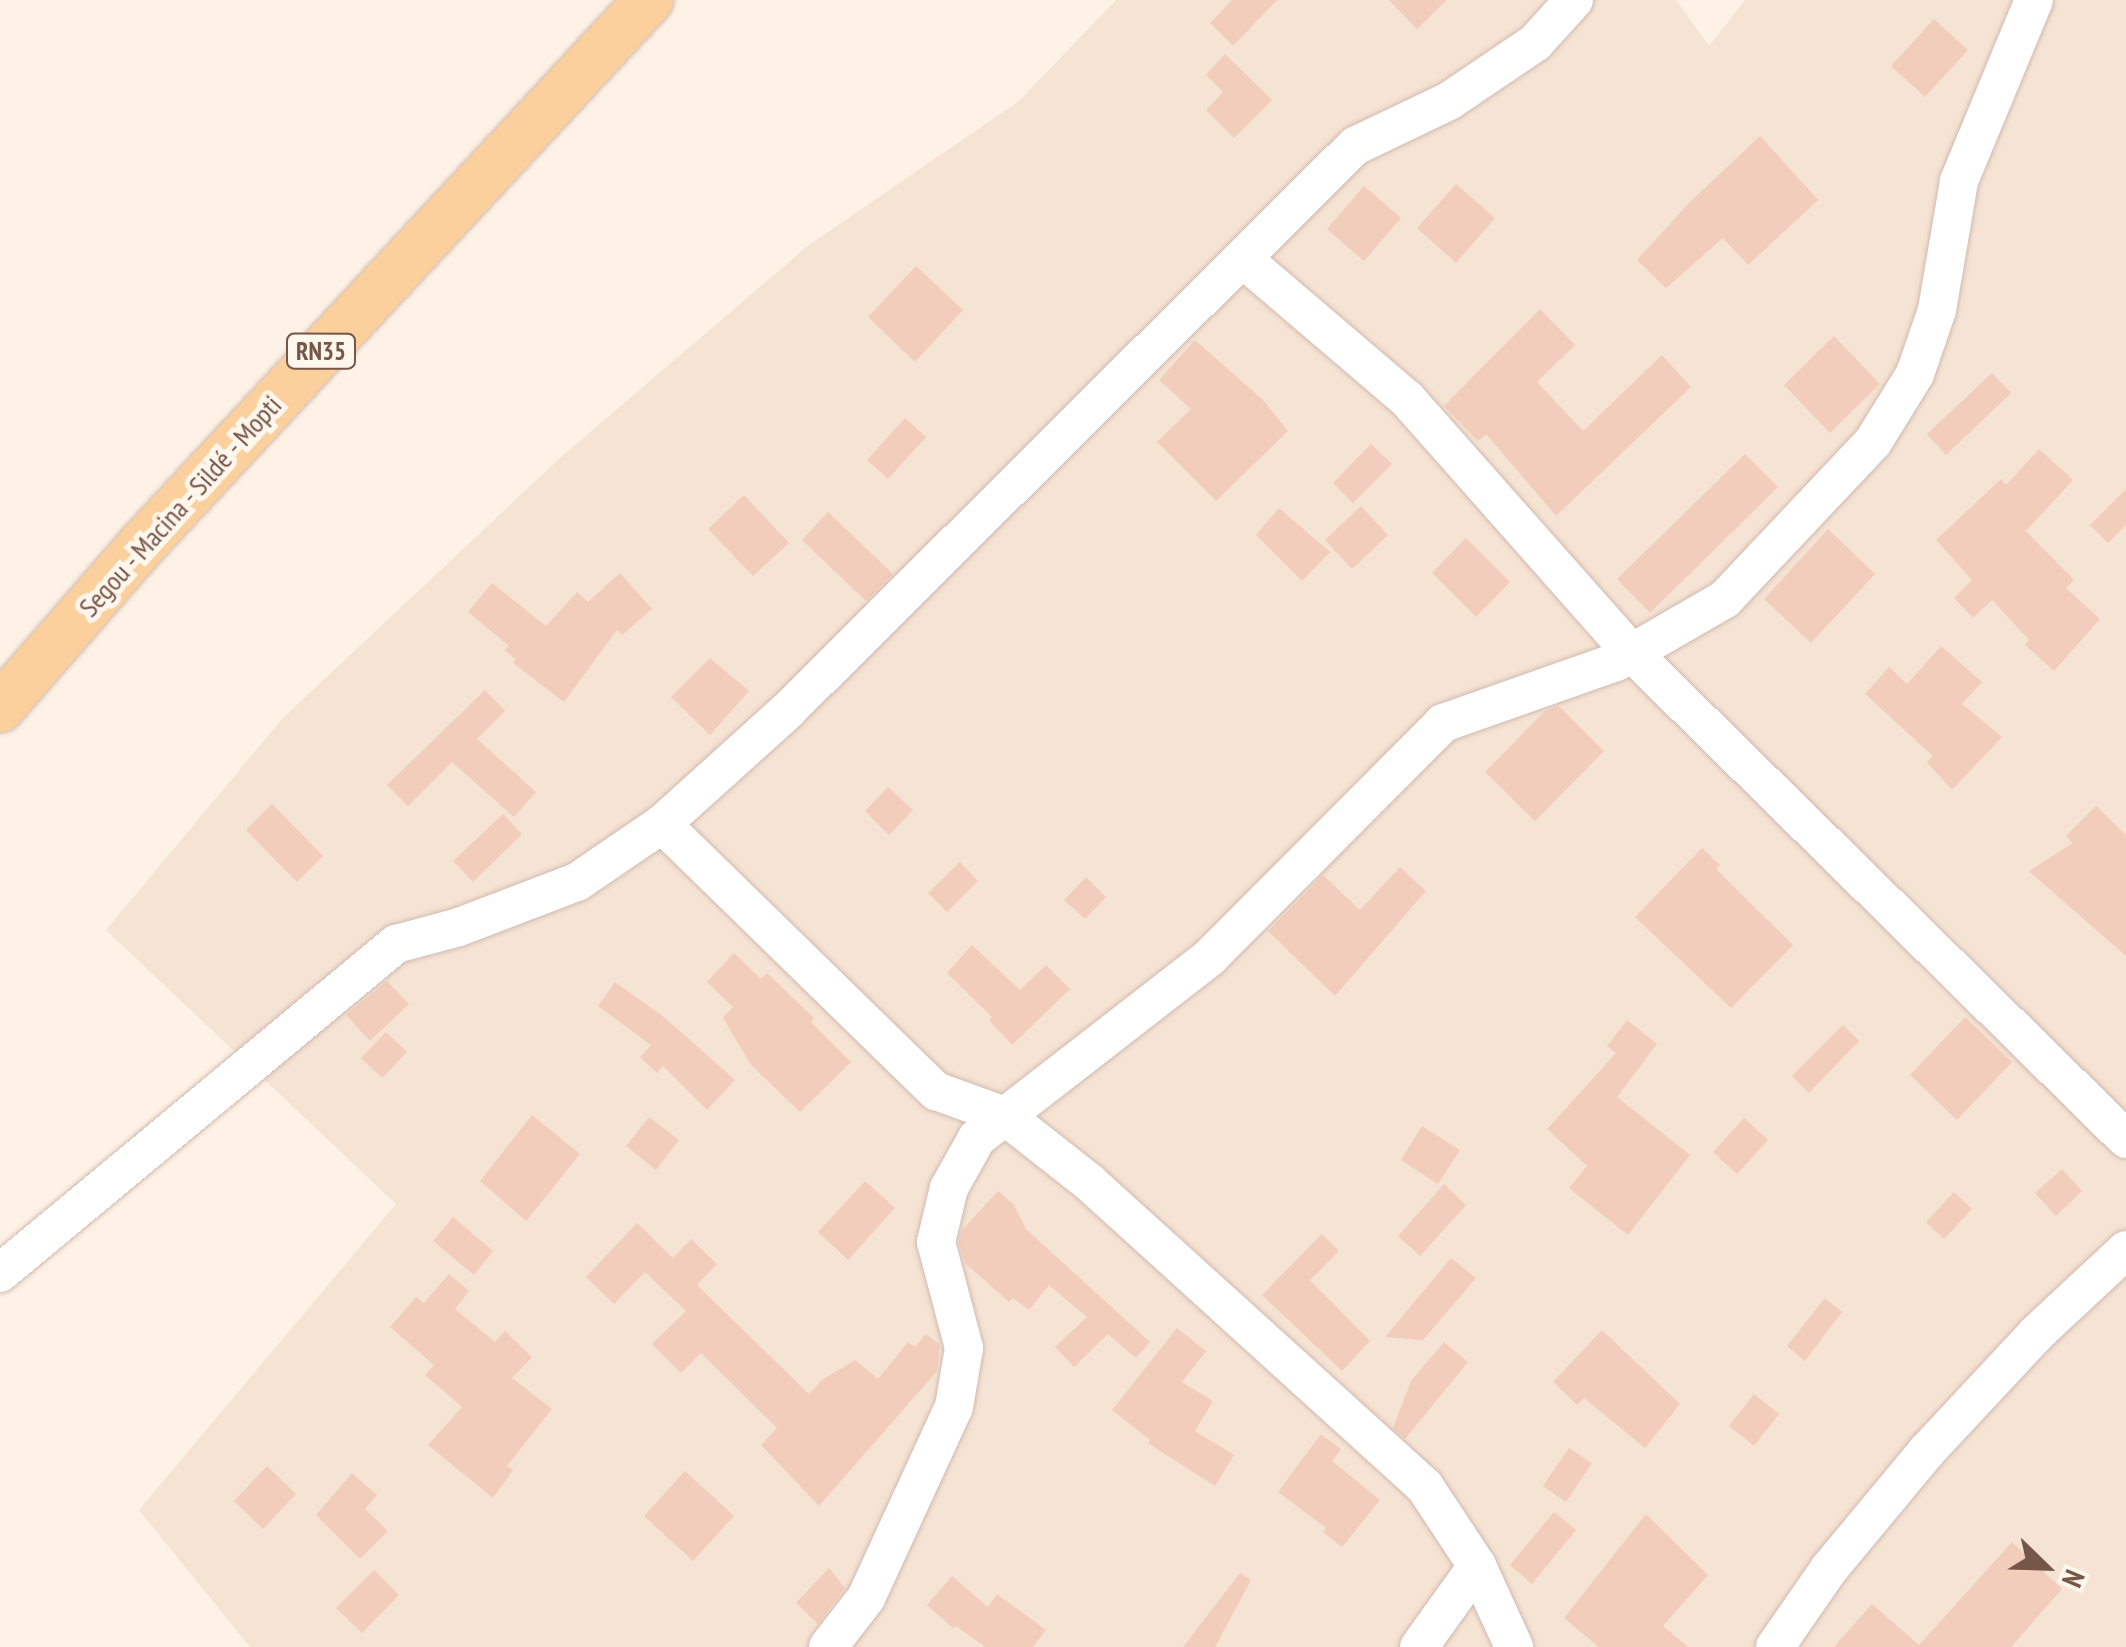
<!DOCTYPE html>
<html>
<head>
<meta charset="utf-8">
<style>
	body { margin:0 }
	#map { position:relative; width:2126px; height:1647px; overflow:hidden; background:#fdf2e5; font-family:"PT Sans Narrow",sans-serif }
	div>[style] { position:absolute }
	[style*='--x'] { left:calc(var(--x)*1px); top:calc(var(--y)*1px); width:calc(var(--w)*1px); rotate:calc(var(--a)*1deg) }
	.residential>* { inset:0; background:#f5e3d4 }
	.building>* { inset:0; background:#f3cdbc }
	.roads { filter:drop-shadow(0 0 2px #d1baae) drop-shadow(0 0 2px #d1baae) }
	.minor>* { height:38px; margin:-19px; padding:0 19px; transform-origin:19px; border-radius:19px; background:#fff }
	.major>* { height:48px; margin:-24px; padding:0 24px; transform-origin:24px; border-radius:24px; background:#fcd09d }
	span { translate:-50% -50%; white-space:nowrap; text-align:center; line-height:1.15; -webkit-text-stroke:10px #fff6ec; paint-order:stroke }
	.shield-label span { padding:2px 8px; background:#fff6ec; border:2px solid; border-radius:8px; -webkit-text-stroke-width:0 }
	.shield-label { font-size:25px; color:#77564a; font-weight:700 }
	.street-label { font-size:28px; color:#77564a }
	.north { position:absolute; left:1996px; top:1517px; width:100px; height:100px; -webkit-text-stroke:8px #fff6ec; paint-order:stroke; rotate:113deg; font-size:28px; font-weight:700; line-height:40px; text-align:center; color:#77564a }
	.north::after { content:''; display:block; margin:auto; width:35px; height:45px; background:#77564a; clip-path:polygon(50% 0,100% 100%,50% 72%,0 100%) }
</style>
</head>
<body>
<div id="map">
	<div class="residential">
		<div style="clip-path:polygon(1116px 0,1676px 0,1709px 46px,1745px 0,2126px 0,2126px 1647px,250px 1647px,139px 1510px,396px 1204px,106px 930px,282px 719px,560px 458px,809px 245px,1019px 101px)"></div>
	</div>
	<div class="building">
		<div style="clip-path:polygon(1232px 0,1277px 0,1233px 46px,1210px 23px)"></div>
		<div style="clip-path:polygon(1389px 0,1447px 0,1417px 29px)"></div>
		<div style="clip-path:polygon(1934px 19px,1968px 50px,1925px 97px,1891px 66px)"></div>
		<div style="clip-path:polygon(1225px 54px,1272px 100px,1234px 138px,1206px 110px,1223px 92px,1206px 75px)"></div>
		<div style="clip-path:polygon(1760px 136px,1818px 200px,1748px 265px,1723px 238px,1666px 288px,1637px 260px,1690px 202px)"></div>
		<div style="clip-path:polygon(1456px 184px,1495px 218px,1456px 263px,1417px 228px)"></div>
		<div style="clip-path:polygon(1364px 186px,1401px 218px,1364px 261px,1327px 229px)"></div>
		<div style="clip-path:polygon(916px 266px,963px 310px,915px 362px,868px 317px)"></div>
		<div style="clip-path:polygon(1540px 309px,1575px 345px,1537px 382px,1583px 431px,1662px 355px,1691px 387px,1556px 516px,1486px 434px,1478px 441px,1444px 406px)"></div>
		<div style="clip-path:polygon(1834px 336px,1880px 384px,1830px 433px,1784px 385px)"></div>
		<div style="clip-path:polygon(1195px 340px,1262px 399px,1288px 431px,1216px 501px,1157px 442px,1191px 409px,1159px 380px)"></div>
		<div style="clip-path:polygon(1992px 373px,2011px 393px,1946px 455px,1927px 434px)"></div>
		<div style="clip-path:polygon(905px 418px,926px 437px,888px 479px,867px 460px)"></div>
		<div style="clip-path:polygon(1371px 444px,1392px 464px,1353px 503px,1333px 483px)"></div>
		<div style="clip-path:polygon(2039px 449px,2073px 480px,2026px 531px,2074px 580px,2066px 588px,2100px 619px,2054px 671px,2025px 645px,2029px 640px,1992px 600px,1973px 618px,1954px 598px,1972px 580px,1936px 540px,2001px 479px,2006px 485px)"></div>
		<div style="clip-path:polygon(1745px 454px,1778px 487px,1650px 613px,1617px 579px)"></div>
		<div style="clip-path:polygon(2126px 489px,2126px 525px,2108px 543px,2090px 525px)"></div>
		<div style="clip-path:polygon(744px 495px,789px 543px,753px 576px,708px 529px)"></div>
		<div style="clip-path:polygon(1361px 506px,1388px 535px,1352px 569px,1325px 540px)"></div>
		<div style="clip-path:polygon(1279px 508px,1330px 552px,1302px 581px,1256px 535px)"></div>
		<div style="clip-path:polygon(828px 512px,893px 574px,866px 601px,802px 540px)"></div>
		<div style="clip-path:polygon(1828px 529px,1875px 574px,1811px 643px,1764px 599px)"></div>
		<div style="clip-path:polygon(1466px 538px,1510px 582px,1476px 617px,1432px 573px)"></div>
		<div style="clip-path:polygon(620px 573px,652px 609px,622px 635px,617px 630px,564px 702px,513px 663px,516px 660px,505px 650px,509px 646px,468px 612px,492px 583px,546px 626px,577px 592px,588px 602px)"></div>
		<div style="clip-path:polygon(1941px 646px,1982px 682px,1962px 704px,2002px 737px,1952px 790px,1927px 762px,1933px 756px,1865px 694px,1889px 667px,1907px 684px)"></div>
		<div style="clip-path:polygon(710px 658px,749px 691px,710px 735px,671px 697px)"></div>
		<div style="clip-path:polygon(485px 690px,505px 711px,477px 739px,536px 792px,514px 817px,452px 762px,408px 806px,387px 785px)"></div>
		<div style="clip-path:polygon(1559px 706px,1604px 751px,1535px 821px,1485px 772px,1545px 711px)"></div>
		<div style="clip-path:polygon(888px 787px,913px 810px,889px 835px,865px 811px)"></div>
		<div style="clip-path:polygon(272px 804px,323px 856px,297px 882px,246px 830px)"></div>
		<div style="clip-path:polygon(2096px 806px,2126px 835px,2126px 956px,2029px 871px,2073px 843px,2066px 836px)"></div>
		<div style="clip-path:polygon(503px 814px,522px 834px,473px 882px,453px 861px)"></div>
		<div style="clip-path:polygon(1702px 848px,1720px 865px,1716px 869px,1793px 945px,1731px 1008px,1635px 917px)"></div>
		<div style="clip-path:polygon(960px 862px,978px 881px,947px 912px,928px 893px)"></div>
		<div style="clip-path:polygon(1400px 867px,1426px 891px,1335px 996px,1268px 931px,1323px 875px,1360px 910px)"></div>
		<div style="clip-path:polygon(1086px 877px,1106px 897px,1085px 919px,1064px 900px)"></div>
		<div style="clip-path:polygon(972px 945px,1020px 990px,1046px 965px,1070px 989px,1012px 1045px,989px 1020px,992px 1017px,947px 973px)"></div>
		<div style="clip-path:polygon(734px 953px,761px 979px,767px 973px,814px 1018px,811px 1022px,851px 1062px,800px 1112px,752px 1066px,723px 1018px,733px 1007px,707px 982px)"></div>
		<div style="clip-path:polygon(387px 981px,409px 1004px,370px 1041px,346px 1015px)"></div>
		<div style="clip-path:polygon(615px 982px,664px 1017px,735px 1080px,707px 1110px,663px 1066px,657px 1073px,640px 1057px,651px 1045px,598px 1006px)"></div>
		<div style="clip-path:polygon(1965px 1017px,2012px 1062px,1957px 1120px,1910px 1075px)"></div>
		<div style="clip-path:polygon(1627px 1020px,1657px 1044px,1617px 1097px,1690px 1155px,1628px 1235px,1569px 1188px,1587px 1166px,1547px 1129px,1616px 1053px,1607px 1046px)"></div>
		<div style="clip-path:polygon(1843px 1025px,1859px 1041px,1809px 1093px,1792px 1076px)"></div>
		<div style="clip-path:polygon(386px 1032px,407px 1052px,382px 1078px,361px 1058px)"></div>
		<div style="clip-path:polygon(532px 1115px,580px 1154px,526px 1221px,480px 1181px)"></div>
		<div style="clip-path:polygon(649px 1117px,679px 1140px,656px 1170px,626px 1146px)"></div>
		<div style="clip-path:polygon(1744px 1118px,1768px 1140px,1737px 1174px,1713px 1152px)"></div>
		<div style="clip-path:polygon(1422px 1126px,1460px 1150px,1438px 1184px,1401px 1160px)"></div>
		<div style="clip-path:polygon(2062px 1169px,2082px 1191px,2056px 1216px,2035px 1193px)"></div>
		<div style="clip-path:polygon(865px 1181px,895px 1208px,848px 1260px,818px 1232px)"></div>
		<div style="clip-path:polygon(1444px 1184px,1466px 1205px,1420px 1256px,1398px 1236px)"></div>
		<div style="clip-path:polygon(998px 1191px,1014px 1205px,1026px 1229px,1150px 1342px,1136px 1358px,1108px 1334px,1074px 1367px,1055px 1347px,1087px 1317px,1049px 1285px,1029px 1310px,1013px 1298px,1009px 1302px,965px 1263px,959px 1242px,962px 1230px)"></div>
		<div style="clip-path:polygon(1954px 1192px,1972px 1209px,1944px 1239px,1926px 1222px)"></div>
		<div style="clip-path:polygon(453px 1217px,493px 1251px,474px 1275px,433px 1241px)"></div>
		<div style="clip-path:polygon(637px 1223px,673px 1258px,691px 1239px,717px 1264px,697px 1285px,809px 1394px,822px 1380px,855px 1360px,878px 1379px,908px 1342px,915px 1347px,926px 1334px,940px 1345px,937px 1371px,819px 1506px,761px 1445px,777px 1428px,701px 1353px,681px 1373px,652px 1344px,686px 1311px,645px 1272px,614px 1304px,586px 1277px)"></div>
		<div style="clip-path:polygon(1322px 1234px,1339px 1251px,1310px 1280px,1370px 1341px,1342px 1371px,1262px 1295px)"></div>
		<div style="clip-path:polygon(1451px 1258px,1476px 1278px,1423px 1340px,1385px 1337px)"></div>
		<div style="clip-path:polygon(449px 1274px,469px 1291px,455px 1309px,495px 1342px,505px 1331px,532px 1357px,512px 1378px,552px 1409px,507px 1466px,513px 1470px,493px 1498px,428px 1445px,462px 1407px,425px 1375px,434px 1365px,390px 1327px,416px 1297px,424px 1303px)"></div>
		<div style="clip-path:polygon(1825px 1298px,1842px 1312px,1805px 1361px,1787px 1346px)"></div>
		<div style="clip-path:polygon(1177px 1328px,1206px 1351px,1182px 1382px,1213px 1401px,1195px 1431px,1234px 1455px,1215px 1486px,1148px 1443px,1150px 1440px,1112px 1410px)"></div>
		<div style="clip-path:polygon(1602px 1330px,1680px 1404px,1645px 1448px,1584px 1398px,1577px 1405px,1553px 1382px)"></div>
		<div style="clip-path:polygon(1444px 1342px,1468px 1362px,1405px 1439px,1393px 1428px,1411px 1381px)"></div>
		<div style="clip-path:polygon(1754px 1394px,1779px 1414px,1754px 1446px,1729px 1426px)"></div>
		<div style="clip-path:polygon(1321px 1434px,1341px 1449px,1332px 1461px,1380px 1500px,1342px 1547px,1323px 1532px,1326px 1528px,1278px 1492px)"></div>
		<div style="clip-path:polygon(1569px 1448px,1592px 1463px,1566px 1502px,1543px 1486px)"></div>
		<div style="clip-path:polygon(267px 1466px,296px 1494px,263px 1529px,234px 1501px)"></div>
		<div style="clip-path:polygon(685px 1471px,734px 1516px,693px 1561px,644px 1516px)"></div>
		<div style="clip-path:polygon(352px 1473px,377px 1495px,365px 1509px,388px 1531px,360px 1559px,316px 1515px)"></div>
		<div style="clip-path:polygon(1554px 1512px,1576px 1530px,1532px 1584px,1510px 1565px)"></div>
		<div style="clip-path:polygon(1646px 1514px,1708px 1575px,1663px 1626px,1688px 1647px,1599px 1647px,1564px 1618px)"></div>
		<div style="clip-path:polygon(2012px 1542px,2062px 1589px,2011px 1647px,1834px 1647px,1872px 1604px,1919px 1645px)"></div>
		<div style="clip-path:polygon(829px 1568px,845px 1588px,818px 1624px,796px 1603px)"></div>
		<div style="clip-path:polygon(374px 1570px,399px 1595px,362px 1633px,336px 1608px)"></div>
		<div style="clip-path:polygon(1240px 1573px,1251px 1580px,1215px 1647px,1183px 1647px)"></div>
		<div style="clip-path:polygon(952px 1576px,988px 1607px,997px 1594px,1046px 1630px,1033px 1647px,985px 1647px,956px 1626px,954px 1629px,927px 1605px)"></div>
	</div>
	<div class="roads">
		<div class="minor">
			<div style="--x:1243;--y:259;--w:216;--a:40.5"></div>
			<div style="--x:1407;--y:399;--w:339;--a:48.5"></div>
			<div style="--x:1632;--y:653;--w:693;--a:44.53"></div>
			<div style="--x:662;--y:824;--w:383;--a:44.3"></div>
			<div style="--x:936;--y:1091;--w:73;--a:19.9"></div>
			<div style="--x:1005;--y:1116;--w:108;--a:38.2"></div>
			<div style="--x:1090;--y:1183;--w:452;--a:42.2"></div>
			<div style="--x:1425;--y:1487;--w:95;--a:56.6"></div>
			<div style="--x:1477;--y:1566;--w:89;--a:65.4"></div>
			<div style="--x:0;--y:1273;--w:515;--a:-39.72"></div>
			<div style="--x:396;--y:944;--w:65;--a:-15.1"></div>
			<div style="--x:459;--y:927;--w:126;--a:-20.9"></div>
			<div style="--x:577;--y:882;--w:103;--a:-34.3"></div>
			<div style="--x:662;--y:824;--w:170;--a:-42.1"></div>
			<div style="--x:788;--y:710;--w:800;--a:-44.85"></div>
			<div style="--x:1355;--y:146;--w:104;--a:-25.6"></div>
			<div style="--x:1449;--y:101;--w:104;--a:-34"></div>
			<div style="--x:1535;--y:43;--w:58;--a:-47.8"></div>
			<div style="--x:828;--y:1647;--w:62;--a:-52.2"></div>
			<div style="--x:866;--y:1598;--w:210;--a:-65.3"></div>
			<div style="--x:954;--y:1407;--w:60;--a:-80.4"></div>
			<div style="--x:964;--y:1348;--w:110;--a:-104.8"></div>
			<div style="--x:936;--y:1242;--w:56;--a:-76.5"></div>
			<div style="--x:949;--y:1188;--w:57;--a:-60.8"></div>
			<div style="--x:977;--y:1138;--w:295;--a:-37.8"></div>
			<div style="--x:1210;--y:957;--w:330;--a:-45.1"></div>
			<div style="--x:1443;--y:723;--w:183;--a:-19.4"></div>
			<div style="--x:1616;--y:662;--w:126;--a:-30"></div>
			<div style="--x:1725;--y:599;--w:216;--a:-46.7"></div>
			<div style="--x:1873;--y:442;--w:80;--a:-58.3"></div>
			<div style="--x:1915;--y:374;--w:68;--a:-71"></div>
			<div style="--x:1937;--y:310;--w:131;--a:-80.3"></div>
			<div style="--x:1959;--y:181;--w:196;--a:-67.5"></div>
			<div style="--x:1419;--y:1647;--w:100;--a:-54.4"></div>
			<div style="--x:1775;--y:1647;--w:95;--a:-55.3"></div>
			<div style="--x:1829;--y:1569;--w:153;--a:-50.3"></div>
			<div style="--x:1927;--y:1451;--w:160;--a:-47"></div>
			<div style="--x:2036;--y:1334;--w:123;--a:-43"></div>
		</div>
		<div class="major">
			<div style="--x:0;--y:708;--w:213;--a:-49"></div>
			<div style="--x:140;--y:547;--w:747;--a:-47.06"></div>
		</div>
	</div>
	<div class="shield-label">
		<span style="left:321px;top:351px">RN35</span>
	</div>
	<div class="street-label">
		<span style="left:180px;top:506px;rotate:-48deg">Segou - Macina - Sildé - Mopti</span>
	</div>
	<div class="north">N</div>
</div>
</body>
</html>
